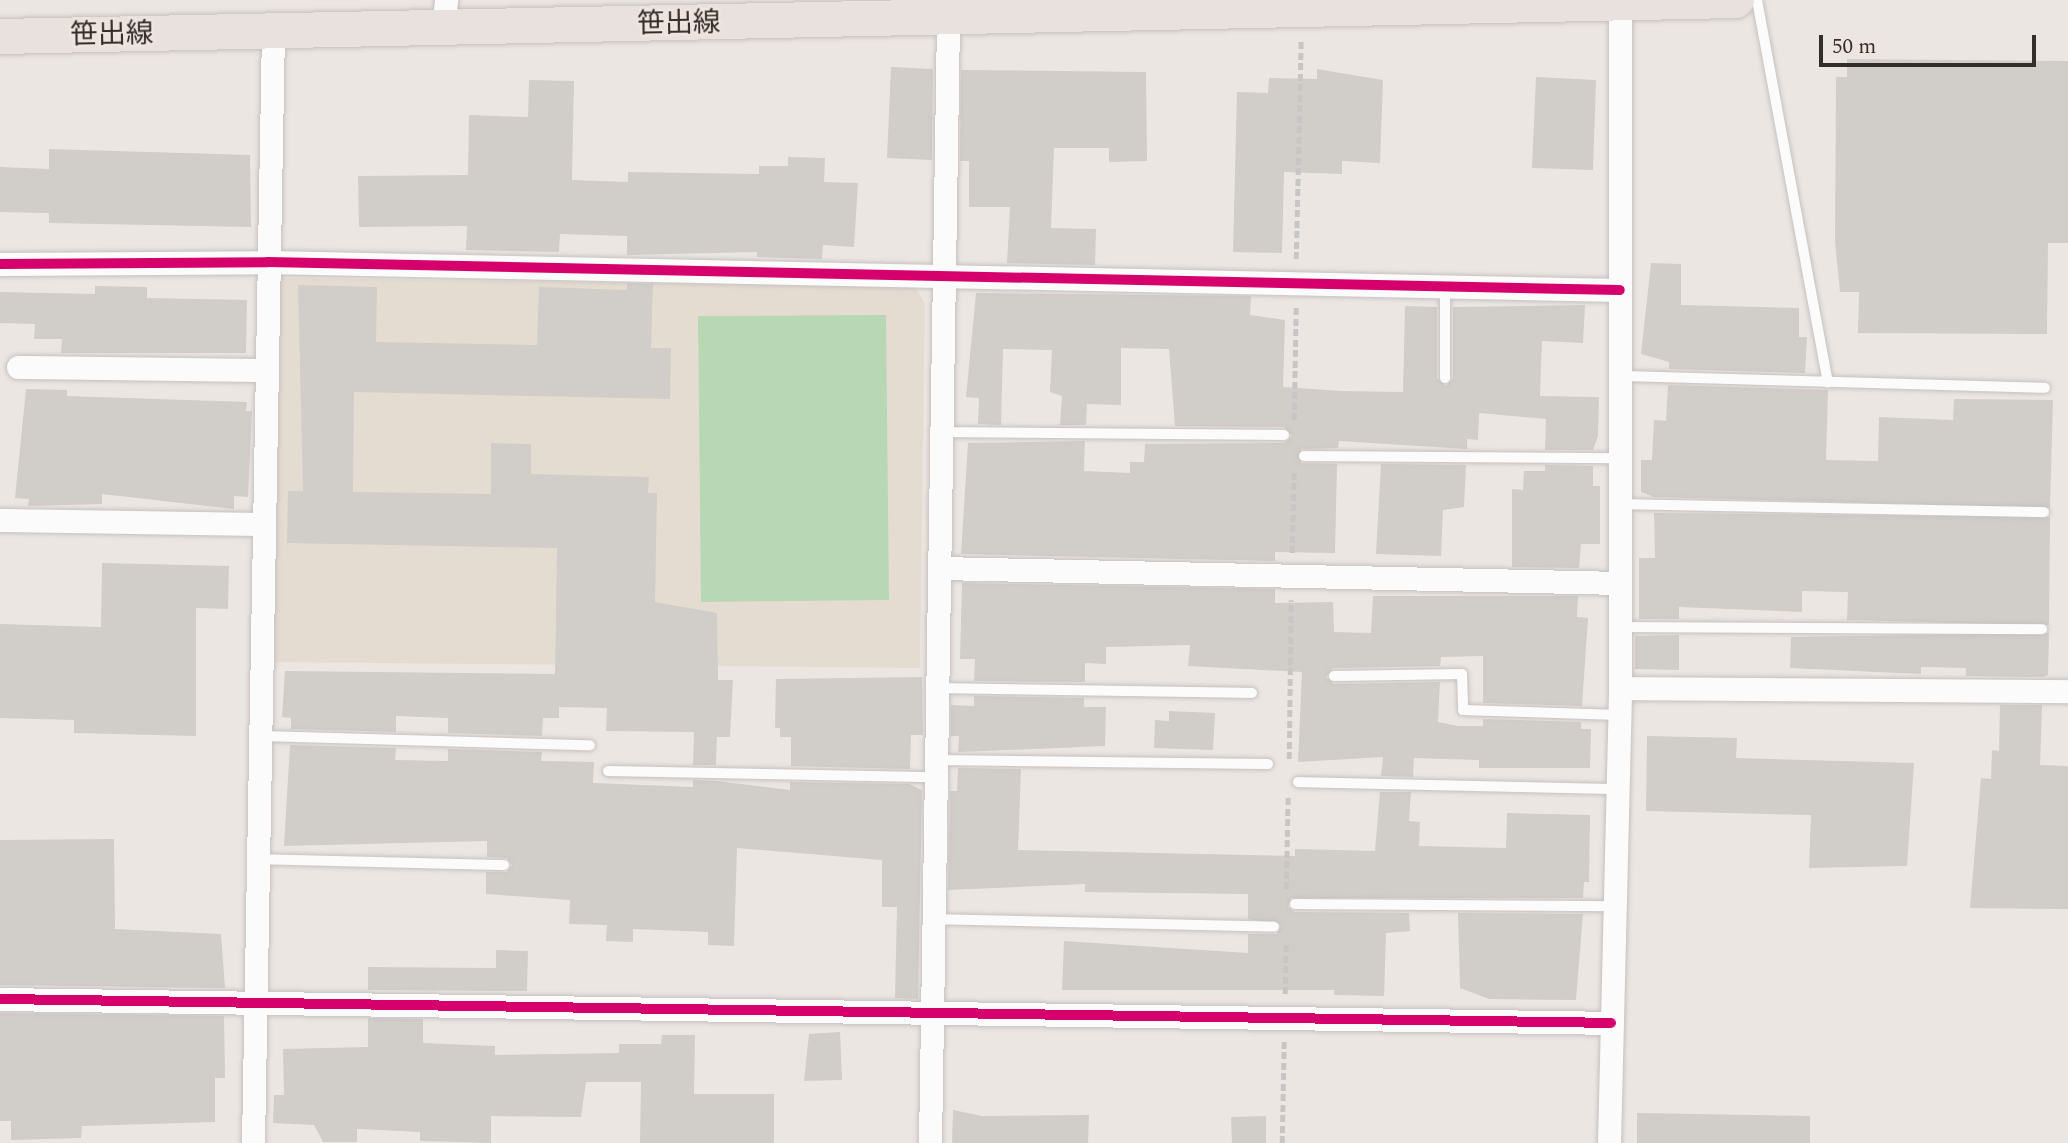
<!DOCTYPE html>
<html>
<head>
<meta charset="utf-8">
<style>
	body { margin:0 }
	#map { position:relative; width:2068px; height:1143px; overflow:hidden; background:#ece6e2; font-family:Spectral,"Noto Sans JP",serif }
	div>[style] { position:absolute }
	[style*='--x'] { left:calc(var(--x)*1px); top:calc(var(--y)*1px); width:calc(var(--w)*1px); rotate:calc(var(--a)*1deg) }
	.education>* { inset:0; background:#e5dcd1 }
	.green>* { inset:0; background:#b8d8b5 }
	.building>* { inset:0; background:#d1cdc9 }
	.path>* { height:4.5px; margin-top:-2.25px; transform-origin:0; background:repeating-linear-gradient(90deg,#c8c6c5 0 7px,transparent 0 10.5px) }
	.roads { filter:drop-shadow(0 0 2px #c6c1be) drop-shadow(0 0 2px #c6c1be) }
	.lane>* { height:10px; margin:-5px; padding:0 5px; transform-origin:5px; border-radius:5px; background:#fcfbfb }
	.street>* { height:23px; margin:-11.5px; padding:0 11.5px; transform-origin:11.5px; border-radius:11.5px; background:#fcfbfb }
	.primary>* { height:35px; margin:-17.5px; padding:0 17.5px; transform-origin:17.5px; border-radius:17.5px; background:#e9e1de }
	.cycleway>* { height:10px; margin:-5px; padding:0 5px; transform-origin:5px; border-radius:5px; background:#d6006c }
	span { translate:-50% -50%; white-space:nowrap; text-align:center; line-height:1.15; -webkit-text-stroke:5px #f0e5de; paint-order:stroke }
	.street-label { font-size:28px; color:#332e2c }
	.scale { position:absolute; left:1819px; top:35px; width:217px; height:32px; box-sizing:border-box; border:4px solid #332e2c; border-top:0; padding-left:9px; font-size:21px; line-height:24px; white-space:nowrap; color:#332e2c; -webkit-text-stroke:5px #f0e5de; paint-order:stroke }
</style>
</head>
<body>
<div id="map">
	<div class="education">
		<div style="clip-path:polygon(280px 278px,915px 287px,925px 303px,920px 668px,273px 662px)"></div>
	</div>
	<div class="green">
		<div style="clip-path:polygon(886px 315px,889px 600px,701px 602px,698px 316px)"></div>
	</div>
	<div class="building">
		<div style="clip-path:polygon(1847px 59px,2068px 61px,2068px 243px,2048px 243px,2047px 334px,1858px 333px,1859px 292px,1840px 292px,1835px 241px,1836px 77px,1847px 77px)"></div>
		<div style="clip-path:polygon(891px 67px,933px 69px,932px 160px,887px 158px)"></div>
		<div style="clip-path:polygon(1317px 69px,1383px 80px,1380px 163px,1342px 161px,1342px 174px,1284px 172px,1282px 253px,1233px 252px,1237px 92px,1268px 93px,1269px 78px,1317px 79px)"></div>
		<div style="clip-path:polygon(961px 70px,1146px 72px,1147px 161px,1109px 162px,1109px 148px,1054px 148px,1051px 228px,1096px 229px,1095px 265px,1007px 263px,1010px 207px,969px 207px,969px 161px,960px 161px)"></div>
		<div style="clip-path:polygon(1536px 77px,1596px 80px,1593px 170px,1532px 168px)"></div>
		<div style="clip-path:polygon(529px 80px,574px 81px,572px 180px,628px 182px,628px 172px,759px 174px,759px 166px,788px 166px,788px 157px,825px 158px,824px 182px,858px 183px,854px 247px,823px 245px,822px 259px,757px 257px,757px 252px,627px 255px,627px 236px,560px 234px,559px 252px,466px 250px,467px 226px,359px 227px,358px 176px,468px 175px,469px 115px,528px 117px)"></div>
		<div style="clip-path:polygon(49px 149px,250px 155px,251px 227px,49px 223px,49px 213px,0 212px,0 167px,49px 169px)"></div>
		<div style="clip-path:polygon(1651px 263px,1681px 264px,1681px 305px,1799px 308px,1799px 337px,1807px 337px,1805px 373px,1669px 369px,1669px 362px,1641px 354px)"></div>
		<div style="clip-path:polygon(627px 283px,653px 284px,651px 348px,671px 348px,670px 399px,354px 392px,353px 492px,491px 494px,491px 443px,531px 444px,531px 474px,649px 477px,648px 493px,657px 493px,655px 602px,717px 613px,718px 680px,733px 680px,730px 737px,717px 737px,716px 765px,693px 765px,694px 732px,606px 731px,607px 708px,559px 707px,559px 718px,543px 718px,542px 736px,448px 733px,448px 718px,396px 716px,396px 732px,291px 729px,291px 718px,282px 717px,285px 671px,555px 674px,557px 548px,287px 543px,288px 491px,303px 491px,298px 285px,377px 287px,376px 342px,537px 345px,539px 287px,627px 290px)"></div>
		<div style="clip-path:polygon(95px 286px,147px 287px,147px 298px,247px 300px,246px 353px,61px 353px,62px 339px,34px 339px,35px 324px,0 323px,0 292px,95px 294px)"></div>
		<div style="clip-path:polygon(976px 293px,1251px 296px,1250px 315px,1285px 320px,1283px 387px,1341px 391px,1403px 392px,1405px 306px,1437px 307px,1437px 378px,1446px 386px,1453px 378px,1453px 307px,1585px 305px,1583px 343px,1542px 341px,1540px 396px,1599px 397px,1598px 436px,1593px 450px,1545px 450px,1546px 419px,1479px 413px,1478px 440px,1467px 439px,1467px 449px,1339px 441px,1338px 448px,1301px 449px,1301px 463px,1337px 464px,1335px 553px,1275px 552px,1275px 561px,961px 554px,968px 443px,1085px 441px,1084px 471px,1130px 473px,1130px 462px,1144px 462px,1145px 444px,1284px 443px,1292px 436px,1284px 427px,1175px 426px,1169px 349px,1121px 348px,1121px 405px,1087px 404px,1086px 425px,1060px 425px,1062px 396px,1050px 392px,1052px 350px,1003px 349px,1001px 425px,978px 424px,979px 398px,966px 397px)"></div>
		<div style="clip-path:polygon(1668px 385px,1828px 390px,1826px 460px,1878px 461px,1879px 417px,1953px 420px,1954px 399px,2053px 400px,2050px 508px,1654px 497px,1641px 492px,1641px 460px,1652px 460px,1654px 420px,1666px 421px)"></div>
		<div style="clip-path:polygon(26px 389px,67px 390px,67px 396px,247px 402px,246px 411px,252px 411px,248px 497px,234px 496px,234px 509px,102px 494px,102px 504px,28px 506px,29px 499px,15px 498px)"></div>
		<div style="clip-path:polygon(1381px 464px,1466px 465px,1464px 507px,1443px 510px,1441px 556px,1376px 554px)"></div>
		<div style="clip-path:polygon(1545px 465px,1593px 466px,1593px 486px,1600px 486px,1600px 544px,1581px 544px,1579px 568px,1512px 567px,1512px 489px,1523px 490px,1524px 471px,1545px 471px)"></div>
		<div style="clip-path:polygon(1654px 513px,2050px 517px,2049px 625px,1847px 620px,1848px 592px,1802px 591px,1802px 612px,1679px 607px,1679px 619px,1639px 619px,1639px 558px,1655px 558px)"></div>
		<div style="clip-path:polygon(102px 563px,229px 566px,228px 609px,196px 608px,196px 736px,74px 733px,74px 720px,0 718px,0 624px,101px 627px)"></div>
		<div style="clip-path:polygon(962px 583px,1275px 589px,1275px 603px,1333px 602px,1334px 632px,1371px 633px,1373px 596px,1578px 596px,1577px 617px,1588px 618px,1582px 706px,1483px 703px,1483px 656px,1441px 657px,1440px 666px,1333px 668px,1326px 677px,1334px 684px,1440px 682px,1438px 722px,1458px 726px,1483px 726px,1483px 719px,1581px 722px,1581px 729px,1591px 729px,1590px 768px,1479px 768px,1479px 760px,1414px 758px,1413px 777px,1381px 776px,1383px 757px,1298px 762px,1302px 672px,1188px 666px,1190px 645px,1106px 647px,1106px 664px,1085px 663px,1085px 682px,974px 681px,975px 659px,960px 659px)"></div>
		<div style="clip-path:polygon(2049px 633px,2048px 675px,2043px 677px,1966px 676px,1966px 668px,1921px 667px,1921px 674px,1790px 668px,1791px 637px)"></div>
		<div style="clip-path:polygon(1679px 635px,1679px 670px,1635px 669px,1635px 636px)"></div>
		<div style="clip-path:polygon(922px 677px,923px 735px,911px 735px,910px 769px,791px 766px,791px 737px,780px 737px,780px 728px,775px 728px,776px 679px)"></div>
		<div style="clip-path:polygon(974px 696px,1084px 698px,1084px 707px,1106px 707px,1105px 746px,958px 752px,959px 736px,951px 736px,951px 705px,974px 706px)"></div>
		<div style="clip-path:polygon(2000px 705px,2042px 705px,2040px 765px,2068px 766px,2068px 909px,1970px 908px,1981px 778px,1991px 779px,1992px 750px,1999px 751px)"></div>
		<div style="clip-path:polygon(1169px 711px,1215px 713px,1213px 750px,1154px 748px,1155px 720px,1169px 721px)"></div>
		<div style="clip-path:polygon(1647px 736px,1737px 738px,1736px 758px,1914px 763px,1907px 866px,1809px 868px,1811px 815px,1646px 811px)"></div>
		<div style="clip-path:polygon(290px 745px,396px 748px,395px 760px,448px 761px,448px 749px,542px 752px,541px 761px,594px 762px,593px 783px,693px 787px,693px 780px,716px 781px,790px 790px,790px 782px,909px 784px,922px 790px,918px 999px,895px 998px,897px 907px,882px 907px,882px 860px,737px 848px,734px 946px,708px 945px,708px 932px,633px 929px,633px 942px,606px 941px,607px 925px,569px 924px,570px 900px,486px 894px,486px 872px,507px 872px,512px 865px,507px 858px,487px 857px,487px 841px,284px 846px)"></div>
		<div style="clip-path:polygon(958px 768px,1021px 769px,1018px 850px,1295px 856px,1295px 849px,1375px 851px,1380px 792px,1411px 792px,1409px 821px,1420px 822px,1419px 846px,1506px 848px,1507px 813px,1590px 815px,1589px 882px,1584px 882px,1583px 898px,1291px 898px,1288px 907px,1295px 912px,1409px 913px,1410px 931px,1386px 933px,1384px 996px,1334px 995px,1334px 990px,1062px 990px,1064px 941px,1248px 953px,1248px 934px,1277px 934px,1281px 924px,1248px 919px,1248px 894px,1085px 892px,1085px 884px,948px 890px,950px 791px,957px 791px)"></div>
		<div style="clip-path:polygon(114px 839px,115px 929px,221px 934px,225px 988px,0 985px,0 840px)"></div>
		<div style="clip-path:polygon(1458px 913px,1583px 914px,1576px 1000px,1489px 999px,1460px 988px)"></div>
		<div style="clip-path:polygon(496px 950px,528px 951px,527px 991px,368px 990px,368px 967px,496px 968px)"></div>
		<div style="clip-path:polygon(0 1013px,224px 1016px,225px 1078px,215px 1078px,215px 1122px,82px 1126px,81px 1138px,11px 1140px,11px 1121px,0 1121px)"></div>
		<div style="clip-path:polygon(368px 1018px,423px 1019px,423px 1043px,495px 1046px,495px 1055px,619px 1053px,619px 1044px,661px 1044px,662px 1035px,695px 1035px,694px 1094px,774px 1094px,774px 1143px,640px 1143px,641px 1082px,586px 1082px,581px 1117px,491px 1116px,491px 1143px,420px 1141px,420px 1132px,357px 1129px,357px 1142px,323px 1142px,314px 1125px,273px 1123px,274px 1095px,284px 1095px,283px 1049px,368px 1047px)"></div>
		<div style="clip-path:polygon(840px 1032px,842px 1080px,804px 1081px,809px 1034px)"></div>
		<div style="clip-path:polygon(953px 1110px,982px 1116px,1089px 1115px,1088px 1143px,952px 1143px)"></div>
		<div style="clip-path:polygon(1637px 1113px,1810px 1116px,1810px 1143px,1637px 1143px)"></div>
		<div style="clip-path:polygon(1266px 1116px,1266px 1143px,1232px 1143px,1231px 1117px)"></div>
	</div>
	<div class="path">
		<div style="--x:1296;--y:259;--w:219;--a:-88.7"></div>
		<div style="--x:1294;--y:420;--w:114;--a:-89"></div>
		<div style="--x:1292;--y:553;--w:82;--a:-88.6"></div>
		<div style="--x:1289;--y:759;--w:159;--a:-89.3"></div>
		<div style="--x:1286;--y:889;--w:93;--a:-88.8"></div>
		<div style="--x:1285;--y:994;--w:51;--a:-88.9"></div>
		<div style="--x:1282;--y:1143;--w:102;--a:-88.9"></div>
	</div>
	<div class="roads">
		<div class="lane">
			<div style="--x:1757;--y:0;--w:389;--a:79.5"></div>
			<div style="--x:1445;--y:285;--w:93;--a:90"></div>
			<div style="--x:1620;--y:376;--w:425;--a:1.6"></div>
			<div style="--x:941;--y:432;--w:343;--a:0.5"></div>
			<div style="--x:1304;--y:456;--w:316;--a:0.4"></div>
			<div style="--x:1620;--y:504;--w:424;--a:1.1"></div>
			<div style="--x:1620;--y:627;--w:422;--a:0.3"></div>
			<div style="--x:1334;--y:676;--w:128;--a:-0.9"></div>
			<div style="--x:1462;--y:674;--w:36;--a:88"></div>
			<div style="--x:1463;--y:710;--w:156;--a:1.8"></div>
			<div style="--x:937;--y:688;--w:315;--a:0.9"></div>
			<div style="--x:259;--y:736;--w:331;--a:1.6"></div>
			<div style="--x:935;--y:760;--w:333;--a:0.7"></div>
			<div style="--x:608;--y:771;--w:327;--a:1.1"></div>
			<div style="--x:1298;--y:782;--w:319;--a:1.3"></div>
			<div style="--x:257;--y:859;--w:247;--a:1.4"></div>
			<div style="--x:1295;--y:904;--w:319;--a:0.4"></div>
			<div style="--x:933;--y:919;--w:341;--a:1.3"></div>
		</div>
		<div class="street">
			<div style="--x:443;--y:29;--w:29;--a:-84"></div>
			<div style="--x:0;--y:264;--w:268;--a:-0.4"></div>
			<div style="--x:268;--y:262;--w:1352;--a:1.19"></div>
			<div style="--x:18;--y:367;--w:248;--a:0.7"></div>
			<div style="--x:0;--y:520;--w:264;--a:0.9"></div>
			<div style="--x:939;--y:568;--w:681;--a:1.26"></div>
			<div style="--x:1620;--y:688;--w:448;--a:0.4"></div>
			<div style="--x:0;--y:999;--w:1611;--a:0.85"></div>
			<div style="--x:253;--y:1143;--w:1111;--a:-88.97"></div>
			<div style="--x:930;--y:1143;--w:1125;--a:-89.08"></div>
			<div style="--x:1609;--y:1143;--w:455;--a:-88.6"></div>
			<div style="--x:1620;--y:688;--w:683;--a:-90"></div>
		</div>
		<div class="primary">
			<div style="--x:0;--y:36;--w:1736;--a:-1.19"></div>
		</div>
	</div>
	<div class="cycleway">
		<div style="--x:0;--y:264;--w:268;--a:-0.4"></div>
		<div style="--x:268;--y:262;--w:1352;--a:1.19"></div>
		<div style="--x:0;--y:999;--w:1611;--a:0.85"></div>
	</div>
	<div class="street-label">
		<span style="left:679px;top:24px;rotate:-1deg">笹出線</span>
		<span style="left:112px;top:35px;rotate:-1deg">笹出線</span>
	</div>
	<div class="scale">50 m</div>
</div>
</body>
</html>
